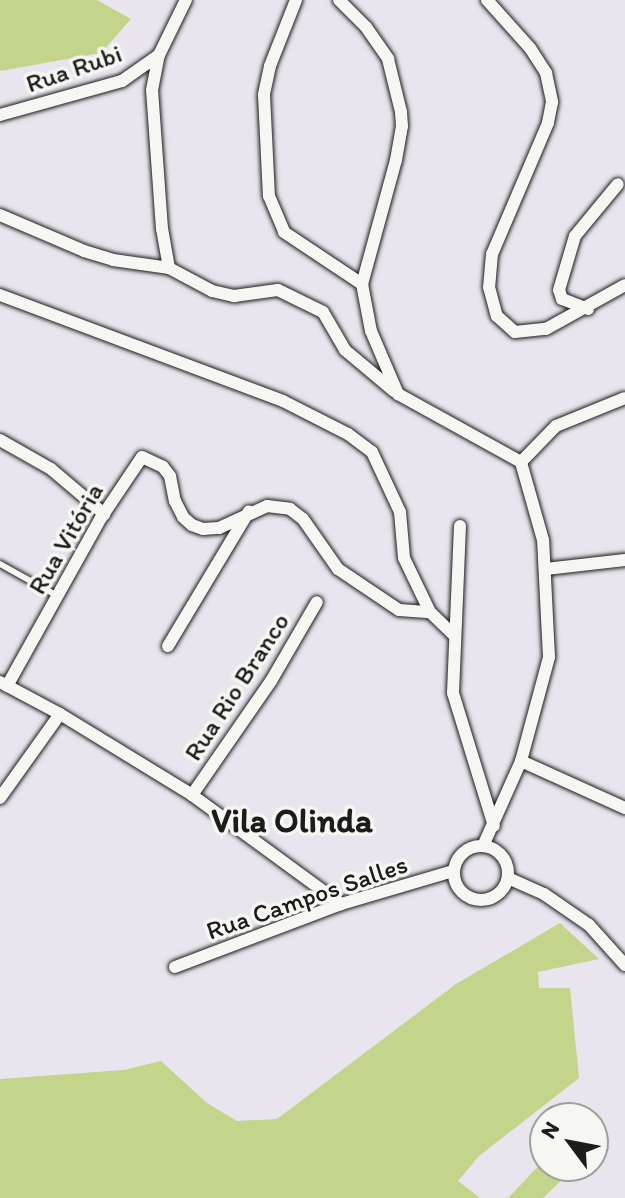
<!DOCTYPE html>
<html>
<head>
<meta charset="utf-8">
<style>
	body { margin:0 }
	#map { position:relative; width:625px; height:1198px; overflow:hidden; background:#eae4ef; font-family:Itim,sans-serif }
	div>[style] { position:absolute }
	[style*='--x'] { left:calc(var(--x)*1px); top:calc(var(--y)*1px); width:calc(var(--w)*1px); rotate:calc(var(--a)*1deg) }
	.green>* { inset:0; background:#c2d58a }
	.roads { filter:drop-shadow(0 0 2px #1c1c1c) drop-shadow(0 0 2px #1c1c1c) }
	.service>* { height:6px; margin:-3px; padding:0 3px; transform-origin:3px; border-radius:3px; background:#f6f6f2 }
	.minor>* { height:12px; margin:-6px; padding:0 6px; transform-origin:6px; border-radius:6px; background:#f6f6f2 }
	.minor>.ring { margin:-6px; padding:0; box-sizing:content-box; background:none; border:12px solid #f6f6f2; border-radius:50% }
	span { translate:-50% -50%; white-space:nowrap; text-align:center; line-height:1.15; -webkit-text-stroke:7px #f6f6f2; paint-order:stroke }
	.street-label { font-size:26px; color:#1c1c1c }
	.district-label { font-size:34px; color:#1c1c1c; font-weight:700 }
	.north { position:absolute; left:529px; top:1102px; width:80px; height:80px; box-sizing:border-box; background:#f6f6f2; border:2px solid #9f9f9c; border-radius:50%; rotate:302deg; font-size:22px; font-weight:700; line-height:32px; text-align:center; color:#1c1c1c }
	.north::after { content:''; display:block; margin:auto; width:28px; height:36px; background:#1c1c1c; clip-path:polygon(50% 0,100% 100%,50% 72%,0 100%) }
</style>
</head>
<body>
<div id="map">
	<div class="green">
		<div style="clip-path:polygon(0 0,97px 0,131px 19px,101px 53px,0 71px)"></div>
		<div style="clip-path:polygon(560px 923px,599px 959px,538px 972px,539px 988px,570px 988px,579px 1078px,479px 1156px,458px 1181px,480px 1198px,0 1198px,0 1079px,124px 1070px,161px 1061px,207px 1103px,237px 1121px,277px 1119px,456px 984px)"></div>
		<div style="clip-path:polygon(545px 1159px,545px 1166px,567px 1166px,565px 1177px,543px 1198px,508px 1198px)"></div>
	</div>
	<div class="roads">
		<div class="service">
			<div style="--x:0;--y:564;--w:64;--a:29"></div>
		</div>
		<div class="minor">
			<div style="--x:296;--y:0;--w:71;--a:111.5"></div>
			<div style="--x:270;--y:66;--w:30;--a:102"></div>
			<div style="--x:264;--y:95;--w:101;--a:87.2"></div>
			<div style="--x:269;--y:196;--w:39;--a:67"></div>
			<div style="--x:284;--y:232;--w:94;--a:33.7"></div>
			<div style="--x:339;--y:0;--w:38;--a:45"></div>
			<div style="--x:366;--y:27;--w:39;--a:55"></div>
			<div style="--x:388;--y:59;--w:55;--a:76.2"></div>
			<div style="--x:401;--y:112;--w:14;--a:86"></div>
			<div style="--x:402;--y:126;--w:35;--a:100"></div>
			<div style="--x:396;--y:160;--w:129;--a:105.3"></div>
			<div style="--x:362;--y:284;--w:48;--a:79.2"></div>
			<div style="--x:371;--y:331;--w:69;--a:66.8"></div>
			<div style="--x:398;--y:394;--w:141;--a:28.9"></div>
			<div style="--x:521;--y:462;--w:50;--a:-45.8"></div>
			<div style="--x:556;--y:426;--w:74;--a:-22.1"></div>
			<div style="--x:487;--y:0;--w:64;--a:48.1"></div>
			<div style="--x:530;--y:48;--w:30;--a:57"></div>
			<div style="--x:546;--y:73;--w:30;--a:78"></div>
			<div style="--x:552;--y:102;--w:21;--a:101"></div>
			<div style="--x:548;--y:123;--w:142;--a:113.1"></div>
			<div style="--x:492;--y:254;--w:33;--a:95"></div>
			<div style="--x:489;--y:287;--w:30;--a:75"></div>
			<div style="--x:497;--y:316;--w:24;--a:42"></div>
			<div style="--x:515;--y:332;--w:31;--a:-6"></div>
			<div style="--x:546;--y:329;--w:90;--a:-29.1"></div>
			<div style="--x:0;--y:115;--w:127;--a:-15.6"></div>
			<div style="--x:122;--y:81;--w:45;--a:-35.1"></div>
			<div style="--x:0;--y:215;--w:91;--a:23.2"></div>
			<div style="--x:84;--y:251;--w:30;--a:17"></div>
			<div style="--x:113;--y:260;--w:57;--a:8.1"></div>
			<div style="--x:169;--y:268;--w:49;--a:28.1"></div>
			<div style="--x:212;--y:291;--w:23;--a:13"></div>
			<div style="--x:234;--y:296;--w:44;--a:-7.8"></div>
			<div style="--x:278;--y:290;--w:50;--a:26.1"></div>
			<div style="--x:323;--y:312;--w:44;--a:59.9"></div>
			<div style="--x:345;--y:350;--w:64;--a:39.9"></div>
			<div style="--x:169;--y:268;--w:40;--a:-100"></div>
			<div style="--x:162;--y:229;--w:139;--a:-94.1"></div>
			<div style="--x:152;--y:90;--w:36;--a:-79"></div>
			<div style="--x:159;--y:55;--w:61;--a:-63.9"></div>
			<div style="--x:0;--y:295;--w:302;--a:20.5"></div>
			<div style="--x:283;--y:401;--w:73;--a:26.9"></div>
			<div style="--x:348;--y:434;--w:30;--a:37"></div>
			<div style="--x:372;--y:452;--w:66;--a:65"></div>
			<div style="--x:400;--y:512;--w:46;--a:85"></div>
			<div style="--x:404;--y:558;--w:60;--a:64.3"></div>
			<div style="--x:588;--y:309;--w:28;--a:-159"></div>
			<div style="--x:562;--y:299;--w:9;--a:-108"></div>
			<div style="--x:559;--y:290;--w:56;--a:-73.5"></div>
			<div style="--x:575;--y:236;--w:67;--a:-50.4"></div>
			<div style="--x:0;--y:440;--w:59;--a:29.6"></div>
			<div style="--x:51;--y:469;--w:70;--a:40.3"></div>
			<div style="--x:460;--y:526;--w:167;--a:92.4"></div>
			<div style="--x:453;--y:693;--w:139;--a:72.9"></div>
			<div style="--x:545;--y:569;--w:81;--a:-6.4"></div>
			<div style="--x:168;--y:646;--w:157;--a:-59"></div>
			<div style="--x:0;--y:682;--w:68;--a:28.1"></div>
			<div style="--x:60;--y:714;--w:155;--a:31.5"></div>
			<div style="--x:192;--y:795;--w:185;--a:36.2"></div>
			<div style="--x:7;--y:686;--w:193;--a:-60.8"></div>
			<div style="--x:101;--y:518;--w:73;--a:-56.1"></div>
			<div style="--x:142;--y:457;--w:23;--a:25"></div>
			<div style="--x:163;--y:467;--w:11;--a:52"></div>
			<div style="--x:170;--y:476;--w:25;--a:79"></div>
			<div style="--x:175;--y:501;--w:18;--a:63"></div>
			<div style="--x:183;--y:517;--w:12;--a:42"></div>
			<div style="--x:192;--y:525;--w:12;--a:20"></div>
			<div style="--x:203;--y:529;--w:16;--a:-4"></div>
			<div style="--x:219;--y:528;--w:53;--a:-24.6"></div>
			<div style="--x:267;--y:506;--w:23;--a:7"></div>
			<div style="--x:290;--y:509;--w:16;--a:38"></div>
			<div style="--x:303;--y:519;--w:61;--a:55"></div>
			<div style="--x:338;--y:569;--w:73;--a:33.9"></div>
			<div style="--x:399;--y:610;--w:31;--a:4"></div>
			<div style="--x:430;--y:612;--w:32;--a:44"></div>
			<div style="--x:521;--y:761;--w:114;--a:24.3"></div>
			<div style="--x:192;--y:795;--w:139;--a:-55.3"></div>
			<div style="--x:271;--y:681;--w:91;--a:-59.8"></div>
			<div style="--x:0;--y:798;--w:103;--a:-54.5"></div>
			<div class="ring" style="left:454px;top:846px;width:42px;height:42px"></div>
			<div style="--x:483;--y:846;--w:93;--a:-65.9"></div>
			<div style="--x:521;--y:761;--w:108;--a:-74.9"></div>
			<div style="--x:549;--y:657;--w:117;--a:-92.9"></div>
			<div style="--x:543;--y:540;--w:81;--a:-105.8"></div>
			<div style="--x:508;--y:878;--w:39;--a:24"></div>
			<div style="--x:544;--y:894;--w:55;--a:34.6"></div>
			<div style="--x:589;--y:925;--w:54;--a:48"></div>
			<div style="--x:175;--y:967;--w:178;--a:-20.8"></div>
			<div style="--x:341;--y:904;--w:117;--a:-16.4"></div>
		</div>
	</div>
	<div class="street-label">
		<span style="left:74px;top:69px;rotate:-19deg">Rua Rubi</span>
		<span style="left:66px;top:539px;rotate:-60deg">Rua Vitória</span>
		<span style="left:237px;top:687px;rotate:-57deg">Rua Rio Branco</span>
		<span style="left:307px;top:898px;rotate:-19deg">Rua Campos Salles</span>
	</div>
	<div class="district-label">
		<span style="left:292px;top:821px">Vila Olinda</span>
	</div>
	<div class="north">N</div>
</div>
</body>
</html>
